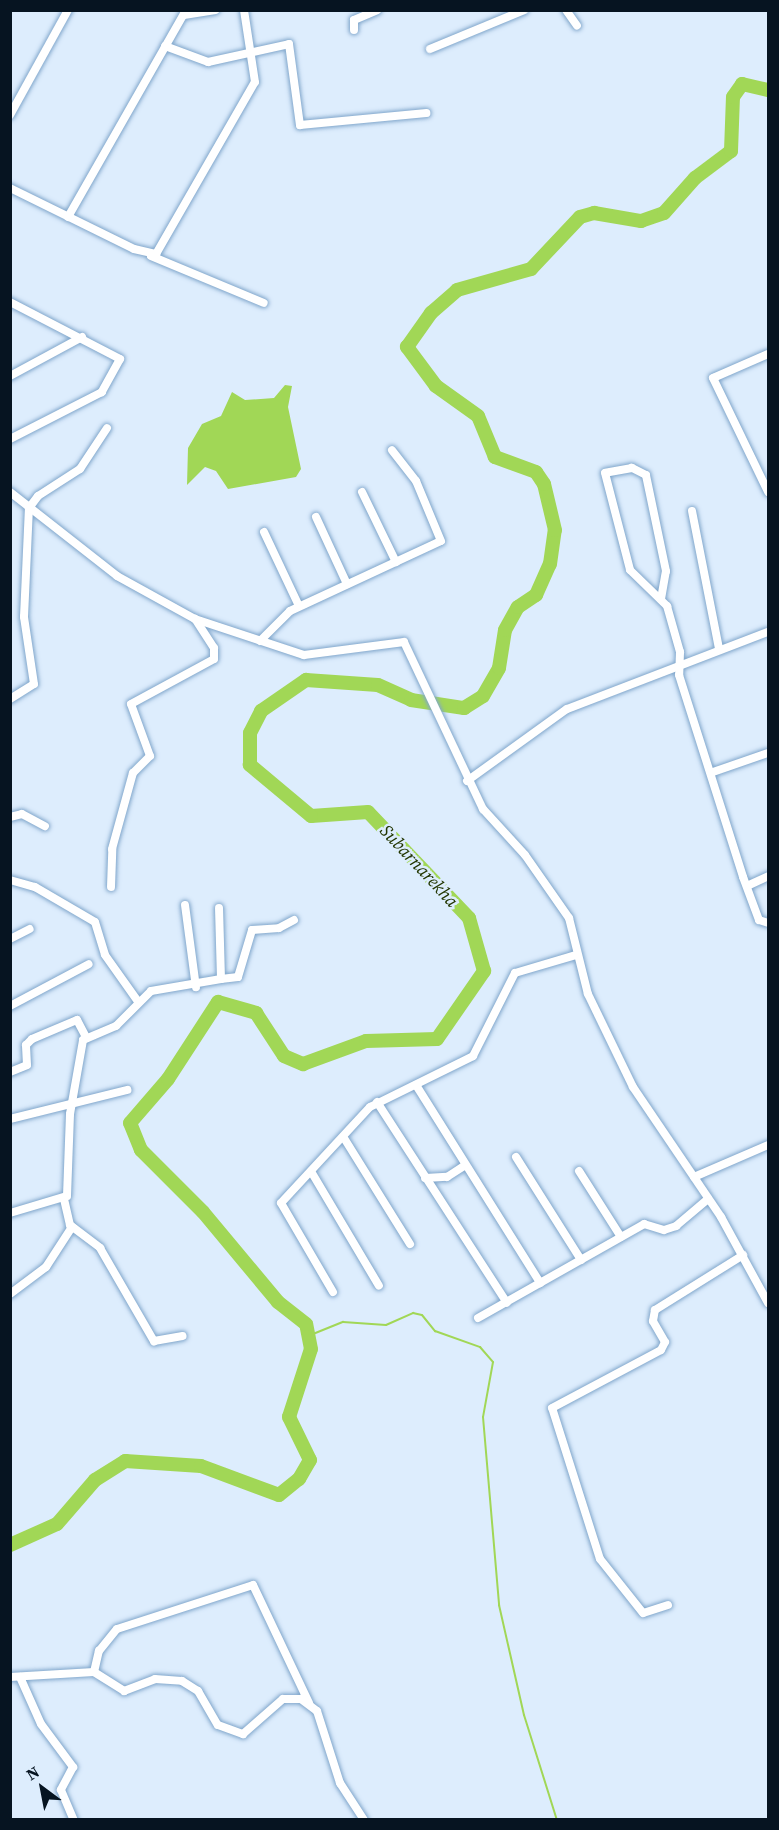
<!DOCTYPE html>
<html>
<head>
<meta charset="utf-8">
<style>
	body { margin:0 }
	#map { position:relative; width:779px; height:1830px; overflow:hidden; background:#ddedfd; font-family:"Source Serif 4",serif }
	div>[style] { position:absolute }
	[style*='--x'] { left:calc(var(--x)*1px); top:calc(var(--y)*1px); width:calc(var(--w)*1px); rotate:calc(var(--a)*1deg) }
	.water>* { inset:0; background:#a1d756 }
	.stream>* { height:2px; margin:-1px; padding:0 1px; transform-origin:1px; border-radius:1px; background:#a1d756 }
	.river>* { height:14px; margin:-7px; padding:0 7px; transform-origin:7px; border-radius:7px; background:#a1d756 }
	.roads { filter:drop-shadow(0 0 2px #80a6cb) drop-shadow(0 0 2px #80a6cb) }
	.street>* { height:8px; margin:-4px; padding:0 4px; transform-origin:4px; border-radius:4px; background:#fff }
	span { translate:-50% -50%; white-space:nowrap; text-align:center; line-height:1.15; -webkit-text-stroke:5px #ddedfd; paint-order:stroke }
	.water-label { font-size:18px; color:#223601; font-style:italic }
	.frame { position:absolute; inset:0; border:12px solid #061421; pointer-events:none }
	.north { position:absolute; left:12px; top:1758px; width:60px; height:60px; -webkit-text-stroke:4px #ddedfd; paint-order:stroke; rotate:328deg; font-size:16px; font-weight:700; line-height:24px; text-align:center; color:#061421 }
	.north::after { content:''; display:block; margin:auto; width:21px; height:27px; background:#061421; clip-path:polygon(50% 0,100% 100%,50% 72%,0 100%) }
</style>
</head>
<body>
<div id="map">
	<div class="water">
		<div style="clip-path:polygon(285px 385px,292px 386px,288px 407px,301px 469px,296px 477px,228px 489px,216px 471px,205px 467px,187px 485px,188px 448px,202px 424px,221px 416px,232px 392px,245px 400px,274px 398px)"></div>
	</div>
	<div class="stream">
		<div style="--x:308;--y:1336;--w:38;--a:-22"></div>
		<div style="--x:343;--y:1322;--w:43;--a:4"></div>
		<div style="--x:386;--y:1325;--w:30;--a:-24"></div>
		<div style="--x:413;--y:1313;--w:9;--a:13"></div>
		<div style="--x:422;--y:1315;--w:21;--a:51"></div>
		<div style="--x:435;--y:1331;--w:48;--a:19.6"></div>
		<div style="--x:480;--y:1347;--w:20;--a:49"></div>
		<div style="--x:493;--y:1362;--w:56;--a:100.3"></div>
		<div style="--x:483;--y:1417;--w:189;--a:85.1"></div>
		<div style="--x:499;--y:1605;--w:113;--a:77.2"></div>
		<div style="--x:524;--y:1715;--w:110;--a:72.6"></div>
	</div>
	<div class="river">
		<div style="--x:10;--y:1545;--w:51;--a:-24.1"></div>
		<div style="--x:57;--y:1524;--w:58;--a:-49.2"></div>
		<div style="--x:95;--y:1480;--w:36;--a:-32"></div>
		<div style="--x:125;--y:1461;--w:76;--a:3.8"></div>
		<div style="--x:201;--y:1466;--w:83;--a:20.4"></div>
		<div style="--x:279;--y:1495;--w:26;--a:-39"></div>
		<div style="--x:299;--y:1479;--w:22;--a:-60"></div>
		<div style="--x:310;--y:1460;--w:48;--a:-116"></div>
		<div style="--x:289;--y:1417;--w:71;--a:-72.1"></div>
		<div style="--x:311;--y:1349;--w:25;--a:-101"></div>
		<div style="--x:306;--y:1324;--w:36;--a:-142"></div>
		<div style="--x:278;--y:1302;--w:117;--a:-129.8"></div>
		<div style="--x:203;--y:1212;--w:88;--a:-135"></div>
		<div style="--x:141;--y:1150;--w:29;--a:-112"></div>
		<div style="--x:130;--y:1123;--w:58;--a:-49.2"></div>
		<div style="--x:168;--y:1079;--w:92;--a:-57"></div>
		<div style="--x:218;--y:1002;--w:40;--a:16"></div>
		<div style="--x:256;--y:1013;--w:51;--a:56.9"></div>
		<div style="--x:284;--y:1056;--w:21;--a:23"></div>
		<div style="--x:303;--y:1064;--w:67;--a:-20.1"></div>
		<div style="--x:366;--y:1041;--w:71;--a:-1.6"></div>
		<div style="--x:437;--y:1039;--w:83;--a:-55.3"></div>
		<div style="--x:484;--y:971;--w:55;--a:-105.8"></div>
		<div style="--x:469;--y:918;--w:146;--a:-133.6"></div>
		<div style="--x:368;--y:812;--w:57;--a:176"></div>
		<div style="--x:311;--y:816;--w:80;--a:-140.1"></div>
		<div style="--x:250;--y:765;--w:32;--a:-90"></div>
		<div style="--x:250;--y:733;--w:25;--a:-63"></div>
		<div style="--x:261;--y:711;--w:55;--a:-34.6"></div>
		<div style="--x:306;--y:680;--w:72;--a:4"></div>
		<div style="--x:378;--y:685;--w:36;--a:24"></div>
		<div style="--x:411;--y:700;--w:54;--a:8.6"></div>
		<div style="--x:464;--y:708;--w:22;--a:-32"></div>
		<div style="--x:483;--y:696;--w:32;--a:-60"></div>
		<div style="--x:499;--y:668;--w:38;--a:-81"></div>
		<div style="--x:505;--y:630;--w:26;--a:-61"></div>
		<div style="--x:518;--y:607;--w:22;--a:-34"></div>
		<div style="--x:536;--y:595;--w:34;--a:-66"></div>
		<div style="--x:550;--y:564;--w:34;--a:-82"></div>
		<div style="--x:555;--y:530;--w:47;--a:-103.4"></div>
		<div style="--x:544;--y:484;--w:14;--a:-124"></div>
		<div style="--x:536;--y:472;--w:44;--a:-159.9"></div>
		<div style="--x:495;--y:457;--w:44;--a:-112.5"></div>
		<div style="--x:478;--y:416;--w:52;--a:-144.5"></div>
		<div style="--x:436;--y:386;--w:49;--a:-126.6"></div>
		<div style="--x:407;--y:347;--w:42;--a:-54.8"></div>
		<div style="--x:431;--y:313;--w:35;--a:-41"></div>
		<div style="--x:457;--y:290;--w:77;--a:-15.8"></div>
		<div style="--x:531;--y:269;--w:71;--a:-46.7"></div>
		<div style="--x:580;--y:217;--w:15;--a:-16"></div>
		<div style="--x:594;--y:213;--w:48;--a:9.7"></div>
		<div style="--x:641;--y:221;--w:24;--a:-19"></div>
		<div style="--x:664;--y:213;--w:47;--a:-48.5"></div>
		<div style="--x:695;--y:178;--w:45;--a:-36.9"></div>
		<div style="--x:731;--y:151;--w:54;--a:-87.9"></div>
		<div style="--x:733;--y:97;--w:16;--a:-55"></div>
		<div style="--x:742;--y:84;--w:27;--a:13"></div>
	</div>
	<div class="roads">
		<div class="street">
			<div style="--x:566;--y:10;--w:19;--a:55"></div>
			<div style="--x:184;--y:15;--w:32;--a:-9"></div>
			<div style="--x:354;--y:30;--w:10;--a:-90"></div>
			<div style="--x:354;--y:20;--w:25;--a:-23"></div>
			<div style="--x:165;--y:46;--w:46;--a:20.4"></div>
			<div style="--x:208;--y:62;--w:83;--a:-12.5"></div>
			<div style="--x:289;--y:44;--w:82;--a:82.3"></div>
			<div style="--x:300;--y:125;--w:127;--a:-5.4"></div>
			<div style="--x:430;--y:49;--w:102;--a:-22.5"></div>
			<div style="--x:10;--y:115;--w:120;--a:-61.1"></div>
			<div style="--x:10;--y:188;--w:138;--a:26.2"></div>
			<div style="--x:134;--y:249;--w:23;--a:13"></div>
			<div style="--x:156;--y:254;--w:198;--a:-60.1"></div>
			<div style="--x:255;--y:82;--w:73;--a:-98.7"></div>
			<div style="--x:68;--y:217;--w:238;--a:-60.3"></div>
			<div style="--x:151;--y:256;--w:122;--a:22.6"></div>
			<div style="--x:10;--y:302;--w:124;--a:27.4"></div>
			<div style="--x:120;--y:359;--w:38;--a:119"></div>
			<div style="--x:102;--y:392;--w:103;--a:152.9"></div>
			<div style="--x:768;--y:354;--w:60;--a:156.4"></div>
			<div style="--x:713;--y:378;--w:127;--a:64.2"></div>
			<div style="--x:10;--y:376;--w:82;--a:-28.4"></div>
			<div style="--x:10;--y:492;--w:136;--a:38.1"></div>
			<div style="--x:117;--y:576;--w:89;--a:28.9"></div>
			<div style="--x:195;--y:619;--w:115;--a:18.3"></div>
			<div style="--x:304;--y:655;--w:101;--a:-7.4"></div>
			<div style="--x:404;--y:642;--w:185;--a:64.7"></div>
			<div style="--x:483;--y:809;--w:62;--a:47.6"></div>
			<div style="--x:525;--y:855;--w:77;--a:55.1"></div>
			<div style="--x:569;--y:918;--w:78;--a:76"></div>
			<div style="--x:588;--y:994;--w:103;--a:64.2"></div>
			<div style="--x:633;--y:1087;--w:157;--a:55.9"></div>
			<div style="--x:721;--y:1217;--w:98;--a:61.3"></div>
			<div style="--x:362;--y:492;--w:78;--a:64.1"></div>
			<div style="--x:692;--y:511;--w:140;--a:78.9"></div>
			<div style="--x:316;--y:517;--w:74;--a:65.2"></div>
			<div style="--x:264;--y:532;--w:82;--a:64.7"></div>
			<div style="--x:661;--y:599;--w:28;--a:-80"></div>
			<div style="--x:666;--y:571;--w:98;--a:-101.8"></div>
			<div style="--x:646;--y:475;--w:16;--a:-153"></div>
			<div style="--x:632;--y:468;--w:27;--a:170"></div>
			<div style="--x:605;--y:473;--w:100;--a:75.5"></div>
			<div style="--x:630;--y:570;--w:52;--a:44.2"></div>
			<div style="--x:667;--y:606;--w:48;--a:74.2"></div>
			<div style="--x:680;--y:652;--w:23;--a:92"></div>
			<div style="--x:679;--y:675;--w:212;--a:72.4"></div>
			<div style="--x:743;--y:877;--w:46;--a:69.6"></div>
			<div style="--x:759;--y:920;--w:9;--a:18"></div>
			<div style="--x:260;--y:641;--w:42;--a:-45"></div>
			<div style="--x:290;--y:611;--w:166;--a:-24.9"></div>
			<div style="--x:441;--y:541;--w:65;--a:-112.6"></div>
			<div style="--x:416;--y:481;--w:39;--a:-128"></div>
			<div style="--x:10;--y:699;--w:28;--a:-32"></div>
			<div style="--x:34;--y:684;--w:68;--a:-98.5"></div>
			<div style="--x:24;--y:617;--w:109;--a:-87.4"></div>
			<div style="--x:29;--y:508;--w:15;--a:-53"></div>
			<div style="--x:38;--y:496;--w:50;--a:-32.7"></div>
			<div style="--x:80;--y:469;--w:49;--a:-56.6"></div>
			<div style="--x:713;--y:772;--w:58;--a:-19.1"></div>
			<div style="--x:467;--y:781;--w:123;--a:-35.8"></div>
			<div style="--x:567;--y:709;--w:215;--a:-21"></div>
			<div style="--x:10;--y:817;--w:12;--a:-14"></div>
			<div style="--x:22;--y:814;--w:26;--a:28"></div>
			<div style="--x:10;--y:880;--w:26;--a:16"></div>
			<div style="--x:35;--y:887;--w:69;--a:30.3"></div>
			<div style="--x:95;--y:922;--w:34;--a:73"></div>
			<div style="--x:105;--y:955;--w:55;--a:54.6"></div>
			<div style="--x:747;--y:886;--w:23;--a:-25"></div>
			<div style="--x:111;--y:887;--w:38;--a:-88"></div>
			<div style="--x:112;--y:849;--w:79;--a:-74.6"></div>
			<div style="--x:133;--y:773;--w:24;--a:-45"></div>
			<div style="--x:150;--y:756;--w:55;--a:-110.1"></div>
			<div style="--x:131;--y:704;--w:94;--a:-28.5"></div>
			<div style="--x:214;--y:659;--w:11;--a:-90"></div>
			<div style="--x:214;--y:648;--w:35;--a:-123"></div>
			<div style="--x:185;--y:905;--w:83;--a:82.4"></div>
			<div style="--x:10;--y:939;--w:22;--a:-27"></div>
			<div style="--x:221;--y:979;--w:17;--a:-7"></div>
			<div style="--x:238;--y:977;--w:49;--a:-73.4"></div>
			<div style="--x:252;--y:930;--w:27;--a:-4"></div>
			<div style="--x:279;--y:928;--w:17;--a:-28"></div>
			<div style="--x:10;--y:1006;--w:89;--a:-28"></div>
			<div style="--x:10;--y:1072;--w:18;--a:-22"></div>
			<div style="--x:27;--y:1065;--w:20;--a:-93"></div>
			<div style="--x:26;--y:1045;--w:8;--a:-45"></div>
			<div style="--x:32;--y:1039;--w:49;--a:-22.9"></div>
			<div style="--x:77;--y:1020;--w:19;--a:62"></div>
			<div style="--x:416;--y:1085;--w:234;--a:57.9"></div>
			<div style="--x:377;--y:1102;--w:239;--a:57.1"></div>
			<div style="--x:10;--y:1119;--w:121;--a:-13.9"></div>
			<div style="--x:344;--y:1138;--w:125;--a:58.1"></div>
			<div style="--x:516;--y:1157;--w:122;--a:57.7"></div>
			<div style="--x:579;--y:1171;--w:78;--a:57.5"></div>
			<div style="--x:312;--y:1173;--w:131;--a:59.3"></div>
			<div style="--x:694;--y:1177;--w:81;--a:-23.4"></div>
			<div style="--x:425;--y:1178;--w:22;--a:-3"></div>
			<div style="--x:447;--y:1177;--w:20;--a:-33"></div>
			<div style="--x:64;--y:1199;--w:27;--a:77"></div>
			<div style="--x:70;--y:1225;--w:38;--a:37"></div>
			<div style="--x:100;--y:1248;--w:108;--a:59.9"></div>
			<div style="--x:154;--y:1341;--w:29;--a:-10"></div>
			<div style="--x:10;--y:1213;--w:59;--a:-16.6"></div>
			<div style="--x:67;--y:1196;--w:82;--a:-87.9"></div>
			<div style="--x:70;--y:1114;--w:75;--a:-80"></div>
			<div style="--x:83;--y:1040;--w:36;--a:-23"></div>
			<div style="--x:116;--y:1026;--w:49;--a:-45"></div>
			<div style="--x:151;--y:991;--w:71;--a:-9.7"></div>
			<div style="--x:221;--y:979;--w:71;--a:-91.6"></div>
			<div style="--x:333;--y:1292;--w:103;--a:-120.3"></div>
			<div style="--x:281;--y:1203;--w:131;--a:-47.2"></div>
			<div style="--x:370;--y:1107;--w:115;--a:-26.3"></div>
			<div style="--x:473;--y:1056;--w:93;--a:-63.2"></div>
			<div style="--x:515;--y:973;--w:64;--a:-16.4"></div>
			<div style="--x:10;--y:1294;--w:45;--a:-36.9"></div>
			<div style="--x:46;--y:1267;--w:48;--a:-57"></div>
			<div style="--x:478;--y:1318;--w:191;--a:-29.5"></div>
			<div style="--x:644;--y:1224;--w:21;--a:17"></div>
			<div style="--x:664;--y:1230;--w:13;--a:-18"></div>
			<div style="--x:676;--y:1226;--w:42;--a:-40.2"></div>
			<div style="--x:668;--y:1605;--w:26;--a:162"></div>
			<div style="--x:643;--y:1613;--w:69;--a:-128.5"></div>
			<div style="--x:600;--y:1559;--w:158;--a:-107.6"></div>
			<div style="--x:552;--y:1408;--w:123;--a:-28"></div>
			<div style="--x:661;--y:1350;--w:9;--a:-63"></div>
			<div style="--x:665;--y:1342;--w:24;--a:-120"></div>
			<div style="--x:653;--y:1321;--w:11;--a:-80"></div>
			<div style="--x:655;--y:1310;--w:104;--a:-32"></div>
			<div style="--x:94;--y:1672;--w:22;--a:-77"></div>
			<div style="--x:99;--y:1651;--w:28;--a:-51"></div>
			<div style="--x:117;--y:1629;--w:143;--a:-17.9"></div>
			<div style="--x:253;--y:1585;--w:131;--a:64.6"></div>
			<div style="--x:10;--y:1677;--w:84;--a:-3.4"></div>
			<div style="--x:94;--y:1672;--w:36;--a:32"></div>
			<div style="--x:124;--y:1691;--w:33;--a:-21"></div>
			<div style="--x:155;--y:1679;--w:27;--a:4"></div>
			<div style="--x:182;--y:1681;--w:19;--a:32"></div>
			<div style="--x:198;--y:1691;--w:39;--a:60"></div>
			<div style="--x:218;--y:1725;--w:27;--a:20"></div>
			<div style="--x:243;--y:1734;--w:53;--a:-41.2"></div>
			<div style="--x:283;--y:1699;--w:18;--a:0"></div>
			<div style="--x:301;--y:1699;--w:20;--a:37"></div>
			<div style="--x:317;--y:1711;--w:76;--a:72.3"></div>
			<div style="--x:340;--y:1783;--w:44;--a:57"></div>
			<div style="--x:20;--y:1677;--w:51;--a:65.9"></div>
			<div style="--x:41;--y:1724;--w:54;--a:53.3"></div>
			<div style="--x:73;--y:1767;--w:26;--a:118"></div>
			<div style="--x:61;--y:1790;--w:33;--a:67"></div>
		</div>
	</div>
	<div class="water-label">
		<span style="left:419px;top:866px;rotate:47deg">Subarnarekha</span>
	</div>
	<div class="frame"></div>
	<div class="north">N</div>
</div>
</body>
</html>
